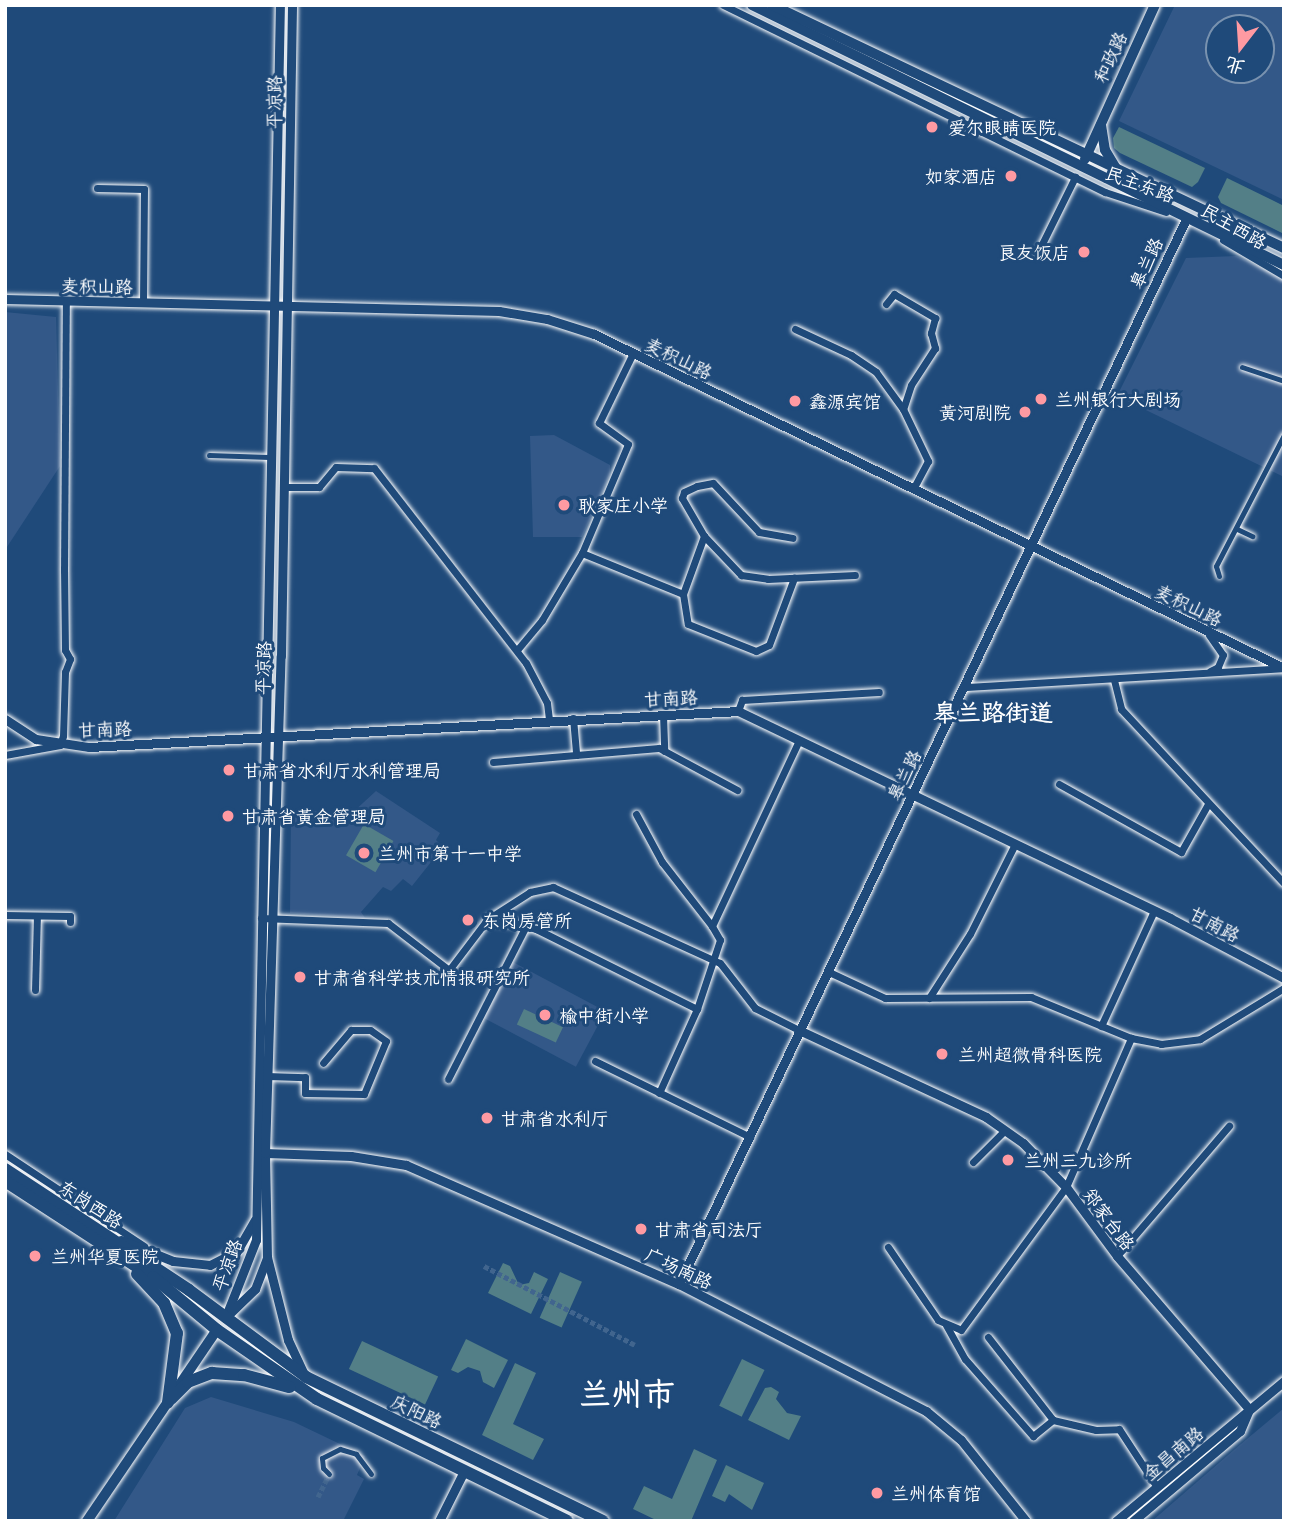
<!DOCTYPE html>
<html>
<head>
<meta charset="utf-8">
<style>
  body { margin:0 }
  #map { position:relative; width:1289px; height:1526px; overflow:hidden; background:#1f4a7a; font-family:"Playpen Sans","LXGW WenKai TC",sans-serif }
  div>[style] { position:absolute }
  [style*='--x'] { left:calc(var(--x)*1px); top:calc(var(--y)*1px); width:calc(var(--w)*1px); rotate:calc(var(--a)*1deg) }
  .built>* { inset:0; background:#335888; transform-origin:0 0 }
  .green>* { inset:0; background:#537f87; transform-origin:0 0 }
  .pedestrian-tunnel>* { height:5px; margin-top:-2.5px; transform-origin:0; background:repeating-linear-gradient(90deg,#41658e 0 5px,transparent 0 7.5px) }
  .roads { filter:drop-shadow(0 0 2px #fff) drop-shadow(0 0 2px #fff) }
  .pedestrian>* { height:5px; margin:-2.5px; padding:0 2.5px; transform-origin:2.5px; border-radius:2.5px; background:#1f4a7a }
  .minor>* { height:7px; margin:-3.5px; padding:0 3.5px; transform-origin:3.5px; border-radius:3.5px; background:#1f4a7a }
  .tertiary>* { height:9px; margin:-4.5px; padding:0 4.5px; transform-origin:4.5px; border-radius:4.5px; background:#1f4a7a }
  .secondary>* { height:10px; margin:-5px; padding:0 5px; transform-origin:5px; border-radius:5px; background:#1f4a7a }
  .primary>* { height:12px; margin:-6px; padding:0 6px; transform-origin:6px; border-radius:6px; background:#1f4a7a }
  .dots>* { width:19px; height:19px; translate:-50% -50%; box-sizing:border-box; border:4px solid #1f4a7a; border-radius:50% }
  span { translate:-50% -50%; white-space:nowrap; text-align:center; line-height:1.15; -webkit-text-stroke:6px #1f4a7a; paint-order:stroke }
  .street-label { font-size:18px; color:#fff }
  .poi-label { font-size:18px; color:#fff }
  .left { translate:0 -50%; text-align:left }
  .right { translate:-100% -50%; text-align:right }
  .district-label { font-size:24px; color:#fff; font-weight:700 }
  .town-label { font-size:32px; color:#fff; font-weight:700 }
  .frame { position:absolute; inset:0; border:7px solid #fff; pointer-events:none }
  .north { position:absolute; left:1205px; top:14px; width:70px; height:70px; box-sizing:border-box; background:#1f4a7a; border:2px solid #7992af; border-radius:50%; rotate:197deg; font-size:19px; font-weight:700; line-height:28px; text-align:center; color:#fff }
  .north::after { content:''; display:block; margin:auto; width:24px; height:32px; background:#ff9aa2; clip-path:polygon(50% 0,100% 100%,50% 72%,0 100%) }
</style>
</head>
<body>
<div id="map">
  <div class="built">
    <i style="clip-path:polygon(evenodd,1175px 5px,1284px 5px,1284px 200px,1119px 121px,1175px 5px,1261px 28px,1261px 70px,1219px 70px,1219px 28px,1261px 28px)"></i>
    <i style="clip-path:polygon(1236px 256px,1284px 278px,1284px 477px,1117px 396px,1186px 258px)"></i>
    <i style="clip-path:polygon(5px 312px,56px 317px,60px 466px,5px 550px)"></i>
    <i style="clip-path:polygon(554px 435px,610px 465px,610px 474px,582px 537px,533px 537px,530px 436px)"></i>
    <i style="clip-path:polygon(376px 791px,440px 833px,436px 840px,443px 847px,412px 886px,403px 879px,391px 891px,383px 887px,361px 912px,365px 918px,290px 913px,291px 810px,352px 813px)"></i>
    <i style="left:511px;top:961px;width:107px;height:63px;rotate:28deg"></i>
    <i style="clip-path:polygon(211px 1397px,294px 1422px,365px 1456px,357px 1475px,364px 1479px,343px 1521px,114px 1521px,185px 1408px)"></i>
    <i style="clip-path:polygon(1284px 1408px,1284px 1521px,1152px 1521px,1235px 1449px)"></i>
  </div>
  <div class="green">
    <i style="clip-path:polygon(1119px 127px,1205px 168px,1198px 182px,1192px 187px,1120px 153px,1114px 148px,1113px 138px)"></i>
    <i style="clip-path:polygon(1227px 178px,1284px 206px,1284px 234px,1221px 203px,1218px 197px)"></i>
    <i style="left:364px;top:824px;width:34px;height:36px;rotate:30deg"></i>
    <i style="left:524px;top:1009px;width:43px;height:17px;rotate:25deg"></i>
    <i style="clip-path:polygon(503px 1263px,510px 1266px,519px 1285px,529px 1283px,534px 1272px,548px 1279px,531px 1314px,488px 1293px)"></i>
    <i style="left:560px;top:1272px;width:24px;height:50px;rotate:24deg"></i>
    <i style="clip-path:polygon(466px 1339px,508px 1360px,494px 1388px,483px 1382px,480px 1371px,468px 1367px,458px 1373px,451px 1370px)"></i>
    <i style="left:362px;top:1341px;width:84px;height:31px;rotate:25deg"></i>
    <i style="left:742px;top:1359px;width:25px;height:52px;rotate:26deg"></i>
    <i style="clip-path:polygon(515px 1363px,536px 1373px,513px 1424px,544px 1439px,533px 1460px,482px 1435px)"></i>
    <i style="clip-path:polygon(771px 1387px,779px 1392px,776px 1399px,787px 1413px,801px 1416px,789px 1440px,748px 1420px,765px 1388px)"></i>
    <i style="clip-path:polygon(694px 1449px,717px 1460px,691px 1521px,658px 1521px,633px 1509px,644px 1486px,672px 1499px)"></i>
    <i style="clip-path:polygon(726px 1465px,764px 1483px,752px 1510px,729px 1494px,725px 1502px,712px 1496px)"></i>
  </div>
  <div class="pedestrian-tunnel">
    <i style="--x:484;--y:1266;--w:170;--a:27.6"></i>
    <i style="--x:318;--y:1497;--w:25;--a:-64"></i>
  </div>
  <div class="roads">
    <div class="pedestrian">
      <i style="--x:1242;--y:367;--w:44;--a:18.4"></i>
      <i style="--x:209;--y:455;--w:60;--a:1.9"></i>
      <i style="--x:1237;--y:529;--w:17;--a:25"></i>
      <i style="--x:1219;--y:576;--w:10;--a:-107"></i>
      <i style="--x:1216;--y:566;--w:148;--a:-62.6"></i>
      <i style="--x:329;--y:1474;--w:8;--a:-135"></i>
      <i style="--x:323;--y:1468;--w:10;--a:-96"></i>
      <i style="--x:322;--y:1458;--w:20;--a:-27"></i>
      <i style="--x:340;--y:1449;--w:17;--a:17"></i>
      <i style="--x:356;--y:1454;--w:25;--a:53"></i>
    </div>
    <div class="minor">
      <i style="--x:723;--y:5;--w:425;--a:26.1"></i>
      <i style="--x:1105;--y:192;--w:64;--a:18.2"></i>
      <i style="--x:97;--y:188;--w:47;--a:1.2"></i>
      <i style="--x:144;--y:189;--w:114;--a:90.5"></i>
      <i style="--x:1223;--y:240;--w:71;--a:30.5"></i>
      <i style="--x:1038;--y:252;--w:84;--a:-63.7"></i>
      <i style="--x:886;--y:304;--w:13;--a:-51"></i>
      <i style="--x:894;--y:294;--w:48;--a:30.3"></i>
      <i style="--x:935;--y:318;--w:16;--a:105"></i>
      <i style="--x:931;--y:333;--w:16;--a:75"></i>
      <i style="--x:935;--y:348;--w:44;--a:123"></i>
      <i style="--x:911;--y:385;--w:25;--a:108"></i>
      <i style="--x:903;--y:409;--w:58;--a:64.3"></i>
      <i style="--x:928;--y:461;--w:32;--a:118"></i>
      <i style="--x:795;--y:329;--w:62;--a:24.9"></i>
      <i style="--x:851;--y:355;--w:30;--a:34"></i>
      <i style="--x:876;--y:372;--w:46;--a:53.9"></i>
      <i style="--x:283;--y:487;--w:36;--a:0"></i>
      <i style="--x:319;--y:487;--w:26;--a:-50"></i>
      <i style="--x:336;--y:467;--w:38;--a:2"></i>
      <i style="--x:374;--y:468;--w:247;--a:52.1"></i>
      <i style="--x:526;--y:663;--w:45;--a:62.3"></i>
      <i style="--x:547;--y:703;--w:17;--a:83"></i>
      <i style="--x:704;--y:536;--w:54;--a:46.5"></i>
      <i style="--x:741;--y:575;--w:27;--a:8"></i>
      <i style="--x:768;--y:579;--w:87;--a:-2.6"></i>
      <i style="--x:582;--y:553;--w:109;--a:22.1"></i>
      <i style="--x:683;--y:594;--w:62;--a:-70.1"></i>
      <i style="--x:704;--y:536;--w:44;--a:-120.1"></i>
      <i style="--x:682;--y:498;--w:6;--a:-72"></i>
      <i style="--x:684;--y:492;--w:14;--a:-25"></i>
      <i style="--x:697;--y:486;--w:16;--a:-11"></i>
      <i style="--x:713;--y:483;--w:67;--a:46.8"></i>
      <i style="--x:759;--y:532;--w:34;--a:10"></i>
      <i style="--x:683;--y:594;--w:30;--a:81"></i>
      <i style="--x:688;--y:624;--w:73;--a:21.7"></i>
      <i style="--x:756;--y:651;--w:14;--a:-25"></i>
      <i style="--x:769;--y:645;--w:72;--a:-69.5"></i>
      <i style="--x:1209;--y:635;--w:24;--a:55"></i>
      <i style="--x:1223;--y:655;--w:13;--a:113"></i>
      <i style="--x:1218;--y:667;--w:9;--a:153"></i>
      <i style="--x:517;--y:650;--w:39;--a:-50"></i>
      <i style="--x:542;--y:620;--w:78;--a:-59.2"></i>
      <i style="--x:582;--y:553;--w:118;--a:-67.1"></i>
      <i style="--x:628;--y:444;--w:36;--a:-144"></i>
      <i style="--x:599;--y:423;--w:78;--a:-64.1"></i>
      <i style="--x:1114;--y:680;--w:30;--a:76"></i>
      <i style="--x:1121;--y:709;--w:238;--a:46.9"></i>
      <i style="--x:966;--y:687;--w:318;--a:-3.4"></i>
      <i style="--x:738;--y:711;--w:12;--a:-70"></i>
      <i style="--x:742;--y:700;--w:137;--a:-3.3"></i>
      <i style="--x:663;--y:714;--w:37;--a:88"></i>
      <i style="--x:573;--y:718;--w:37;--a:85"></i>
      <i style="--x:576;--y:755;--w:83;--a:-4.8"></i>
      <i style="--x:659;--y:748;--w:89;--a:28.3"></i>
      <i style="--x:5;--y:755;--w:56;--a:-10.3"></i>
      <i style="--x:60;--y:745;--w:9;--a:-72"></i>
      <i style="--x:63;--y:736;--w:64;--a:-88.2"></i>
      <i style="--x:65;--y:672;--w:14;--a:-69"></i>
      <i style="--x:70;--y:659;--w:10;--a:-119"></i>
      <i style="--x:65;--y:650;--w:79;--a:-90.7"></i>
      <i style="--x:64;--y:571;--w:270;--a:-89.6"></i>
      <i style="--x:493;--y:762;--w:83;--a:-4.8"></i>
      <i style="--x:1059;--y:784;--w:140;--a:29.1"></i>
      <i style="--x:1181;--y:852;--w:55;--a:-60.6"></i>
      <i style="--x:636;--y:814;--w:55;--a:61.6"></i>
      <i style="--x:662;--y:862;--w:81;--a:52"></i>
      <i style="--x:5;--y:915;--w:65;--a:0.9"></i>
      <i style="--x:70;--y:916;--w:6;--a:90"></i>
      <i style="--x:261;--y:918;--w:127;--a:2.3"></i>
      <i style="--x:388;--y:923;--w:77;--a:37.6"></i>
      <i style="--x:449;--y:970;--w:63;--a:-52.8"></i>
      <i style="--x:487;--y:920;--w:31;--a:7"></i>
      <i style="--x:518;--y:924;--w:19;--a:16"></i>
      <i style="--x:536;--y:929;--w:180;--a:26.4"></i>
      <i style="--x:488;--y:919;--w:50;--a:-32.7"></i>
      <i style="--x:530;--y:892;--w:24;--a:-12"></i>
      <i style="--x:553;--y:887;--w:183;--a:24.5"></i>
      <i style="--x:720;--y:963;--w:57;--a:52.1"></i>
      <i style="--x:755;--y:1008;--w:51;--a:26.6"></i>
      <i style="--x:829;--y:972;--w:62;--a:24.9"></i>
      <i style="--x:885;--y:998;--w:146;--a:-0.4"></i>
      <i style="--x:1031;--y:997;--w:108;--a:22.3"></i>
      <i style="--x:1131;--y:1038;--w:31;--a:11"></i>
      <i style="--x:1161;--y:1044;--w:39;--a:-7"></i>
      <i style="--x:1200;--y:1039;--w:98;--a:-31.3"></i>
      <i style="--x:35;--y:990;--w:74;--a:-88.5"></i>
      <i style="--x:929;--y:998;--w:76;--a:-57.4"></i>
      <i style="--x:970;--y:934;--w:101;--a:-63.4"></i>
      <i style="--x:1101;--y:1026;--w:127;--a:-65.3"></i>
      <i style="--x:595;--y:1061;--w:173;--a:26.1"></i>
      <i style="--x:267;--y:1076;--w:38;--a:2"></i>
      <i style="--x:305;--y:1077;--w:16;--a:90"></i>
      <i style="--x:305;--y:1093;--w:59;--a:1"></i>
      <i style="--x:364;--y:1094;--w:57;--a:-67.5"></i>
      <i style="--x:386;--y:1041;--w:19;--a:-145"></i>
      <i style="--x:370;--y:1030;--w:19;--a:180"></i>
      <i style="--x:351;--y:1030;--w:43;--a:130.3"></i>
      <i style="--x:448;--y:1079;--w:172;--a:-63"></i>
      <i style="--x:659;--y:1093;--w:92;--a:-65.7"></i>
      <i style="--x:697;--y:1009;--w:73;--a:-71.6"></i>
      <i style="--x:720;--y:940;--w:16;--a:-120"></i>
      <i style="--x:712;--y:926;--w:205;--a:-64.9"></i>
      <i style="--x:5;--y:1154;--w:167;--a:33.5"></i>
      <i style="--x:973;--y:1162;--w:45;--a:-45"></i>
      <i style="--x:888;--y:1247;--w:88;--a:55.6"></i>
      <i style="--x:938;--y:1320;--w:25;--a:23"></i>
      <i style="--x:961;--y:1330;--w:177;--a:-53.7"></i>
      <i style="--x:1066;--y:1187;--w:163;--a:-66.4"></i>
      <i style="--x:1117;--y:1256;--w:172;--a:-49.3"></i>
      <i style="--x:946;--y:1325;--w:39;--a:61"></i>
      <i style="--x:965;--y:1359;--w:103;--a:48.6"></i>
      <i style="--x:1033;--y:1436;--w:26;--a:-39"></i>
      <i style="--x:988;--y:1337;--w:105;--a:51.9"></i>
      <i style="--x:1053;--y:1420;--w:44;--a:13.1"></i>
      <i style="--x:1096;--y:1430;--w:23;--a:-2"></i>
      <i style="--x:1119;--y:1429;--w:69;--a:56.8"></i>
    </div>
    <div class="tertiary">
      <i style="--x:5;--y:299;--w:494;--a:1.4"></i>
      <i style="--x:499;--y:311;--w:49;--a:9.5"></i>
      <i style="--x:547;--y:319;--w:49;--a:17.7"></i>
      <i style="--x:594;--y:334;--w:767;--a:25.83"></i>
      <i style="--x:5;--y:719;--w:37;--a:33"></i>
      <i style="--x:36;--y:739;--w:54;--a:8.6"></i>
      <i style="--x:89;--y:747;--w:650;--a:-3.17"></i>
      <i style="--x:738;--y:711;--w:479;--a:25.6"></i>
      <i style="--x:1170;--y:918;--w:129;--a:27.8"></i>
      <i style="--x:801;--y:1031;--w:204;--a:24.9"></i>
      <i style="--x:986;--y:1117;--w:45;--a:35.1"></i>
      <i style="--x:1023;--y:1143;--w:62;--a:45.7"></i>
      <i style="--x:1066;--y:1187;--w:86;--a:53.5"></i>
      <i style="--x:1117;--y:1256;--w:202;--a:49.2"></i>
      <i style="--x:265;--y:1153;--w:86;--a:2"></i>
      <i style="--x:351;--y:1156;--w:56;--a:9.3"></i>
      <i style="--x:406;--y:1165;--w:298;--a:23.6"></i>
      <i style="--x:679;--y:1284;--w:278;--a:27.2"></i>
      <i style="--x:926;--y:1411;--w:45;--a:39.6"></i>
      <i style="--x:961;--y:1440;--w:104;--a:51.3"></i>
      <i style="--x:121;--y:1240;--w:56;--a:22"></i>
      <i style="--x:173;--y:1261;--w:37;--a:6"></i>
      <i style="--x:210;--y:1265;--w:30;--a:-27"></i>
      <i style="--x:237;--y:1251;--w:36;--a:-60"></i>
      <i style="--x:267;--y:1257;--w:86;--a:75.8"></i>
      <i style="--x:288;--y:1340;--w:40;--a:65"></i>
      <i style="--x:679;--y:1284;--w:1180;--a:-64.54"></i>
      <i style="--x:226;--y:1316;--w:82;--a:-68.5"></i>
      <i style="--x:256;--y:1240;--w:1235;--a:-88.89"></i>
      <i style="--x:225;--y:1318;--w:42;--a:-44"></i>
      <i style="--x:255;--y:1289;--w:34;--a:-69"></i>
      <i style="--x:267;--y:1257;--w:104;--a:-91.1"></i>
      <i style="--x:265;--y:1153;--w:497;--a:-88.2"></i>
      <i style="--x:281;--y:656;--w:651;--a:-89.03"></i>
      <i style="--x:439;--y:1521;--w:56;--a:-63.4"></i>
      <i style="--x:1116;--y:1521;--w:219;--a:-39.8"></i>
      <i style="--x:1133;--y:1521;--w:140;--a:-40.1"></i>
      <i style="--x:1240;--y:1431;--w:23;--a:-67"></i>
    </div>
    <div class="secondary">
      <i style="--x:752;--y:5;--w:592;--a:26.05"></i>
      <i style="--x:772;--y:5;--w:567;--a:25.39"></i>
      <i style="--x:1101;--y:125;--w:25;--a:81"></i>
      <i style="--x:1105;--y:150;--w:21;--a:59"></i>
      <i style="--x:1085;--y:159;--w:169;--a:-65.6"></i>
      <i style="--x:87;--y:1521;--w:231;--a:-55.8"></i>
    </div>
    <div class="primary">
      <i style="--x:5;--y:1169;--w:220;--a:33.3"></i>
      <i style="--x:189;--y:1290;--w:146;--a:36.6"></i>
      <i style="--x:306;--y:1377;--w:330;--a:25.9"></i>
      <i style="--x:5;--y:1181;--w:176;--a:33"></i>
      <i style="--x:153;--y:1277;--w:83;--a:39.6"></i>
      <i style="--x:217;--y:1330;--w:121;--a:34.6"></i>
      <i style="--x:317;--y:1399;--w:278;--a:26"></i>
      <i style="--x:137;--y:1274;--w:40;--a:47"></i>
      <i style="--x:164;--y:1303;--w:33;--a:67"></i>
      <i style="--x:177;--y:1333;--w:70;--a:97.4"></i>
      <i style="--x:171;--y:1399;--w:24;--a:-45"></i>
      <i style="--x:188;--y:1382;--w:26;--a:-21"></i>
      <i style="--x:212;--y:1373;--w:32;--a:4"></i>
      <i style="--x:244;--y:1375;--w:47;--a:14.9"></i>
    </div>
  </div>
  <div class="dots">
    <i style="left:932px;top:127px;background:#ff9aa2"></i>
    <i style="left:1011px;top:176px;background:#ff9aa2"></i>
    <i style="left:1084px;top:252px;background:#ff9aa2"></i>
    <i style="left:1041px;top:399px;background:#ff9aa2"></i>
    <i style="left:795px;top:401px;background:#ff9aa2"></i>
    <i style="left:1025px;top:412px;background:#ff9aa2"></i>
    <i style="left:564px;top:505px;background:#ff9aa2"></i>
    <i style="left:229px;top:770px;background:#ff9aa2"></i>
    <i style="left:228px;top:816px;background:#ff9aa2"></i>
    <i style="left:364px;top:853px;background:#ff9aa2"></i>
    <i style="left:468px;top:920px;background:#ff9aa2"></i>
    <i style="left:300px;top:977px;background:#ff9aa2"></i>
    <i style="left:545px;top:1015px;background:#ff9aa2"></i>
    <i style="left:942px;top:1054px;background:#ff9aa2"></i>
    <i style="left:487px;top:1118px;background:#ff9aa2"></i>
    <i style="left:1008px;top:1160px;background:#ff9aa2"></i>
    <i style="left:641px;top:1229px;background:#ff9aa2"></i>
    <i style="left:35px;top:1256px;background:#ff9aa2"></i>
    <i style="left:877px;top:1493px;background:#ff9aa2"></i>
  </div>
  <div class="street-label">
    <span style="left:1110px;top:57px;rotate:-65deg">和政路</span>
    <span style="left:274px;top:102px;rotate:-90deg">平凉路</span>
    <span style="left:1140px;top:184px;rotate:20deg">民主东路</span>
    <span style="left:1234px;top:226px;rotate:30deg">民主西路</span>
    <span style="left:1146px;top:263px;rotate:-65deg">皋兰路</span>
    <span style="left:97px;top:286px;rotate:1deg">麦积山路</span>
    <span style="left:679px;top:358px;rotate:26deg">麦积山路</span>
    <span style="left:1189px;top:605px;rotate:26deg">麦积山路</span>
    <span style="left:263px;top:668px;rotate:-88deg">平凉路</span>
    <span style="left:671px;top:698px;rotate:-3deg">甘南路</span>
    <span style="left:105px;top:729px;rotate:-2deg">甘南路</span>
    <span style="left:904px;top:775px;rotate:-64deg">皋兰路</span>
    <span style="left:1215px;top:924px;rotate:28deg">甘南路</span>
    <span style="left:91px;top:1204px;rotate:33deg">东岗西路</span>
    <span style="left:1109px;top:1219px;rotate:53deg">郑家台路</span>
    <span style="left:227px;top:1265px;rotate:-70deg">平凉路</span>
    <span style="left:679px;top:1268px;rotate:25deg">广场南路</span>
    <span style="left:417px;top:1411px;rotate:26deg">庆阳路</span>
    <span style="left:1173px;top:1453px;rotate:-40deg">金昌南路</span>
  </div>
  <div class="poi-label">
    <span class="left" style="left:948px;top:127px">爱尔眼睛医院</span>
    <span class="right" style="left:997px;top:176px">如家酒店</span>
    <span class="right" style="left:1070px;top:252px">良友饭店</span>
    <span class="left" style="left:1055px;top:399px">兰州银行大剧场</span>
    <span class="left" style="left:809px;top:401px">鑫源宾馆</span>
    <span class="right" style="left:1011px;top:412px">黄河剧院</span>
    <span class="left" style="left:578px;top:505px">耿家庄小学</span>
    <span class="left" style="left:243px;top:770px">甘肃省水利厅水利管理局</span>
    <span class="left" style="left:242px;top:816px">甘肃省黄金管理局</span>
    <span class="left" style="left:378px;top:853px">兰州市第十一中学</span>
    <span class="left" style="left:482px;top:920px">东岗房管所</span>
    <span class="left" style="left:314px;top:977px">甘肃省科学技术情报研究所</span>
    <span class="left" style="left:559px;top:1015px">榆中街小学</span>
    <span class="left" style="left:958px;top:1054px">兰州超微骨科医院</span>
    <span class="left" style="left:501px;top:1118px">甘肃省水利厅</span>
    <span class="left" style="left:1024px;top:1160px">兰州三九诊所</span>
    <span class="left" style="left:655px;top:1229px">甘肃省司法厅</span>
    <span class="left" style="left:51px;top:1256px">兰州华夏医院</span>
    <span class="left" style="left:891px;top:1493px">兰州体育馆</span>
  </div>
  <div class="district-label">
    <span style="left:993px;top:712px">皋兰路街道</span>
  </div>
  <div class="town-label">
    <span style="left:627px;top:1392px">兰州市</span>
  </div>
  <div class="frame"></div>
  <div class="north">北</div>
</div>
</body>
</html>
